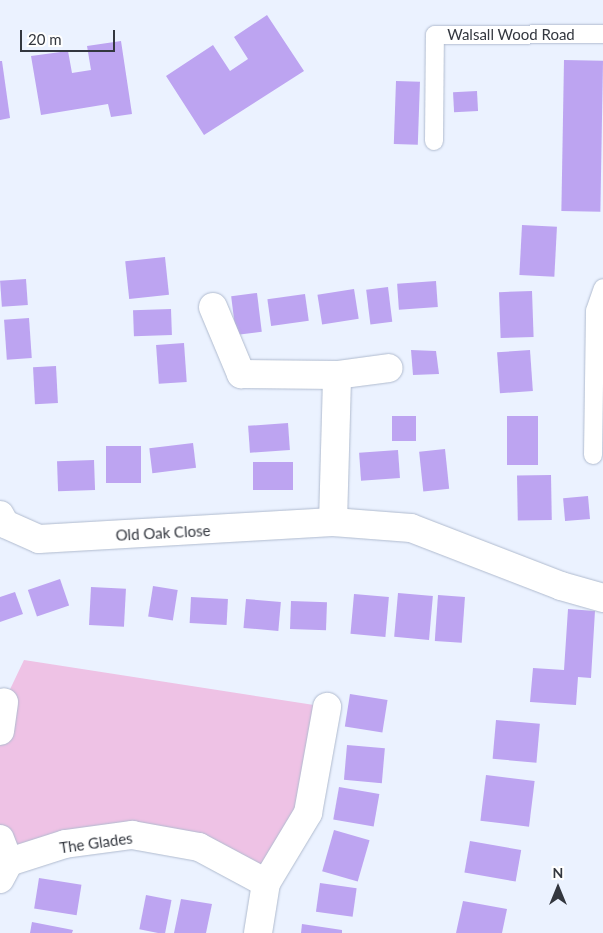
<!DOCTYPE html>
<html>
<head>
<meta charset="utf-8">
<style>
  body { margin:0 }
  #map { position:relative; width:603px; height:933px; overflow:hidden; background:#ebf2ff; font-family:Lato,sans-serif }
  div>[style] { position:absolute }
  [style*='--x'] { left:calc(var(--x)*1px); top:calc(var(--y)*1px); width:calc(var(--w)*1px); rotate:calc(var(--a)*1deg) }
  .green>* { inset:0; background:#eec2e5 }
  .building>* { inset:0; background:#bda4f1; transform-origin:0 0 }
  .roads { filter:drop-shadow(0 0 1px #b0bbcf) drop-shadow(0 0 1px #b0bbcf) }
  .service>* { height:18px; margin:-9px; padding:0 9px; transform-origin:9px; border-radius:9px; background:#fff }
  .minor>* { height:28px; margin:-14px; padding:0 14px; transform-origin:14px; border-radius:14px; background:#fff }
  span { translate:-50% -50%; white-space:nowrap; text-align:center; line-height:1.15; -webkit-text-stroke:4px #fff; paint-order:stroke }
  .street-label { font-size:15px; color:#33373f }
  .north { position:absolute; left:533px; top:863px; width:50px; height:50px; -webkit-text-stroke:4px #fff; paint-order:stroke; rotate:0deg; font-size:14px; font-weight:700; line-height:20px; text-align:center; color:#33373f }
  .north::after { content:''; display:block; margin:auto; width:18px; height:22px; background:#33373f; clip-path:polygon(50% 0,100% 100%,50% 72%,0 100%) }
  .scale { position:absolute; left:20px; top:30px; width:95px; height:22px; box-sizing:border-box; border:2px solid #33373f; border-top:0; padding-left:6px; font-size:15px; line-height:18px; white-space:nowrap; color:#33373f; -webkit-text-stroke:4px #fff; paint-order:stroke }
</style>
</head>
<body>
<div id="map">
  <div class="green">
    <i style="clip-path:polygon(24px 660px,327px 707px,308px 813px,266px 883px,132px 835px,9px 862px,0 839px,0 731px,4px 702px)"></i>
  </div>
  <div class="building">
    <i style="clip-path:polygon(267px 15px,304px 71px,204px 135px,166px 76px,213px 45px,230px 71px,248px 59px,234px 37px)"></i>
    <i style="clip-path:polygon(121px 41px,132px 114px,111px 117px,108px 104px,41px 115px,31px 56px,68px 51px,72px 73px,91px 70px,87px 46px)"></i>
    <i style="left:564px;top:60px;width:39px;height:151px;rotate:1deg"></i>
    <i style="clip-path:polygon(0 61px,2px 61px,10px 118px,0 120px)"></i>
    <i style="left:396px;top:81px;width:24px;height:63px;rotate:2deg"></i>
    <i style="left:477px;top:91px;width:20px;height:24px;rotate:87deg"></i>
    <i style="left:522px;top:225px;width:35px;height:50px;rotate:3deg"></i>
    <i style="left:165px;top:257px;width:38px;height:40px;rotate:84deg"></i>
    <i style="left:26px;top:279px;width:26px;height:26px;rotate:86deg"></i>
    <i style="left:436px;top:281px;width:26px;height:39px;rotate:86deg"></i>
    <i style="left:388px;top:287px;width:35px;height:22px;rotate:83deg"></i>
    <i style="left:354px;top:289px;width:30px;height:37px;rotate:81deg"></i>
    <i style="left:532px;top:291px;width:46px;height:33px;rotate:88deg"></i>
    <i style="left:257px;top:293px;width:39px;height:26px;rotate:83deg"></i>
    <i style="left:305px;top:294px;width:27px;height:38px;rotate:82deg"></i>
    <i style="left:171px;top:309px;width:26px;height:38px;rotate:88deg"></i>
    <i style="left:29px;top:318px;width:40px;height:25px;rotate:86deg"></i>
    <i style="left:184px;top:343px;width:39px;height:28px;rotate:86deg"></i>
    <i style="clip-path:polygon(411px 350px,436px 351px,439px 374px,413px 375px)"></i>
    <i style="left:530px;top:350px;width:41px;height:33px;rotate:86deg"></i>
    <i style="left:56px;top:366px;width:37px;height:23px;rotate:87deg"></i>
    <i style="left:416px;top:416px;width:25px;height:24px;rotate:90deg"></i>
    <i style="left:507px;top:416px;width:31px;height:49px"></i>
    <i style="left:288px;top:423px;width:27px;height:40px;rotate:86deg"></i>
    <i style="left:193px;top:443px;width:25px;height:44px;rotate:83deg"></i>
    <i style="left:106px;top:446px;width:35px;height:37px"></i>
    <i style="left:445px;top:449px;width:40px;height:26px;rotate:84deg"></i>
    <i style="left:398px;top:450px;width:28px;height:39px;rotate:86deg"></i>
    <i style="left:94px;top:460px;width:30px;height:37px;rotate:88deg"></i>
    <i style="left:293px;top:462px;width:28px;height:40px;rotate:90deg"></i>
    <i style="left:551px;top:475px;width:45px;height:34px;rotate:89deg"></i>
    <i style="left:588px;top:496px;width:23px;height:25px;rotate:85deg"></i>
    <i style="left:60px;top:579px;width:28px;height:34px;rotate:71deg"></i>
    <i style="left:153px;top:586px;width:25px;height:31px;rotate:9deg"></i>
    <i style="left:91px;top:587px;width:35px;height:38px;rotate:3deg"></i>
    <i style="clip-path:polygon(15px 592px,23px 614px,0 622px,0 597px)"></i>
    <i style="left:398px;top:593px;width:35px;height:44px;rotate:5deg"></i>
    <i style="left:354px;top:594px;width:35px;height:40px;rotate:5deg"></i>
    <i style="left:438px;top:595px;width:27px;height:46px;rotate:4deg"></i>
    <i style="left:191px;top:597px;width:37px;height:26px;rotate:3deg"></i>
    <i style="left:246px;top:599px;width:35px;height:29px;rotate:5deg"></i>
    <i style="left:291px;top:601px;width:36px;height:28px;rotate:2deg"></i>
    <i style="clip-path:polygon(568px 609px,595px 611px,591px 678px,578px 677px,576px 705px,530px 702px,533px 668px,564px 670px)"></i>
    <i style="left:350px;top:694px;width:38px;height:33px;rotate:9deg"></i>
    <i style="left:496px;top:720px;width:44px;height:39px;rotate:5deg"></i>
    <i style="left:347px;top:745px;width:38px;height:35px;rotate:5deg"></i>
    <i style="left:486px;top:775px;width:49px;height:46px;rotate:7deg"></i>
    <i style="left:339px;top:787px;width:41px;height:33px;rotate:10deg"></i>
    <i style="left:334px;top:830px;width:37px;height:43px;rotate:16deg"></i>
    <i style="left:470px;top:841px;width:52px;height:32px;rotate:10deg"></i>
    <i style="left:39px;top:878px;width:43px;height:31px;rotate:9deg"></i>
    <i style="left:320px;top:883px;width:37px;height:29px;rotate:8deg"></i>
    <i style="left:146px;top:895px;width:26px;height:35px;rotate:11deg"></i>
    <i style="clip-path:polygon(181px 899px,212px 904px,206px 933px,174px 933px)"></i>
    <i style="clip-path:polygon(463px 901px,507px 909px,502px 933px,456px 933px)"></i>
    <i style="clip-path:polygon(32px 922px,73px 930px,72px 933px,30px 933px)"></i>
    <i style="clip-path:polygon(302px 924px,342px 930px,342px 933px,301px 933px)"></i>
  </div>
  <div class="roads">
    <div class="service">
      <i style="--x:434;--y:141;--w:106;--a:-89.5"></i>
      <i style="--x:435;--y:35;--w:168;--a:-0.3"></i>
      <i style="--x:593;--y:455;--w:144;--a:-89.2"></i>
      <i style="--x:595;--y:311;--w:24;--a:-71"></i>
    </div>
    <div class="minor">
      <i style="--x:213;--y:307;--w:73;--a:67.3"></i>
      <i style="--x:241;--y:374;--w:96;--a:0.6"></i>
      <i style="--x:337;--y:375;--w:52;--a:-7.7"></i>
      <i style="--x:0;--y:515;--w:10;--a:61"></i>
      <i style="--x:5;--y:524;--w:37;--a:24"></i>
      <i style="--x:39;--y:539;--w:294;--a:-3.3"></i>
      <i style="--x:333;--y:522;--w:78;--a:4.4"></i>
      <i style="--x:411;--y:528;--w:161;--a:21.1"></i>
      <i style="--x:561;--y:586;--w:44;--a:15.9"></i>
      <i style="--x:333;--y:522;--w:147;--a:-88.4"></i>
      <i style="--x:0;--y:731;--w:29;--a:-82"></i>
      <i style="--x:0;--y:839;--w:25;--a:69"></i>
      <i style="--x:0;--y:879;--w:19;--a:-62"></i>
      <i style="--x:9;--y:862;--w:59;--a:-17.8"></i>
      <i style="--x:65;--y:844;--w:68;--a:-7.7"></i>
      <i style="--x:132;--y:835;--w:68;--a:10.2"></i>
      <i style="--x:199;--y:847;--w:76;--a:28.2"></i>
      <i style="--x:258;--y:933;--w:51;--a:-80.9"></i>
      <i style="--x:266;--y:883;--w:82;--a:-59"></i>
      <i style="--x:308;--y:813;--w:108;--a:-79.8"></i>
    </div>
  </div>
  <div class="street-label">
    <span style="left:511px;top:35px">Walsall Wood Road</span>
    <span style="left:163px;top:533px;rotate:-3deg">Old Oak Close</span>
    <span style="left:96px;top:843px;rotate:-8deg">The Glades</span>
  </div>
  <div class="north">N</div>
  <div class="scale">20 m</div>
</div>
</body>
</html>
